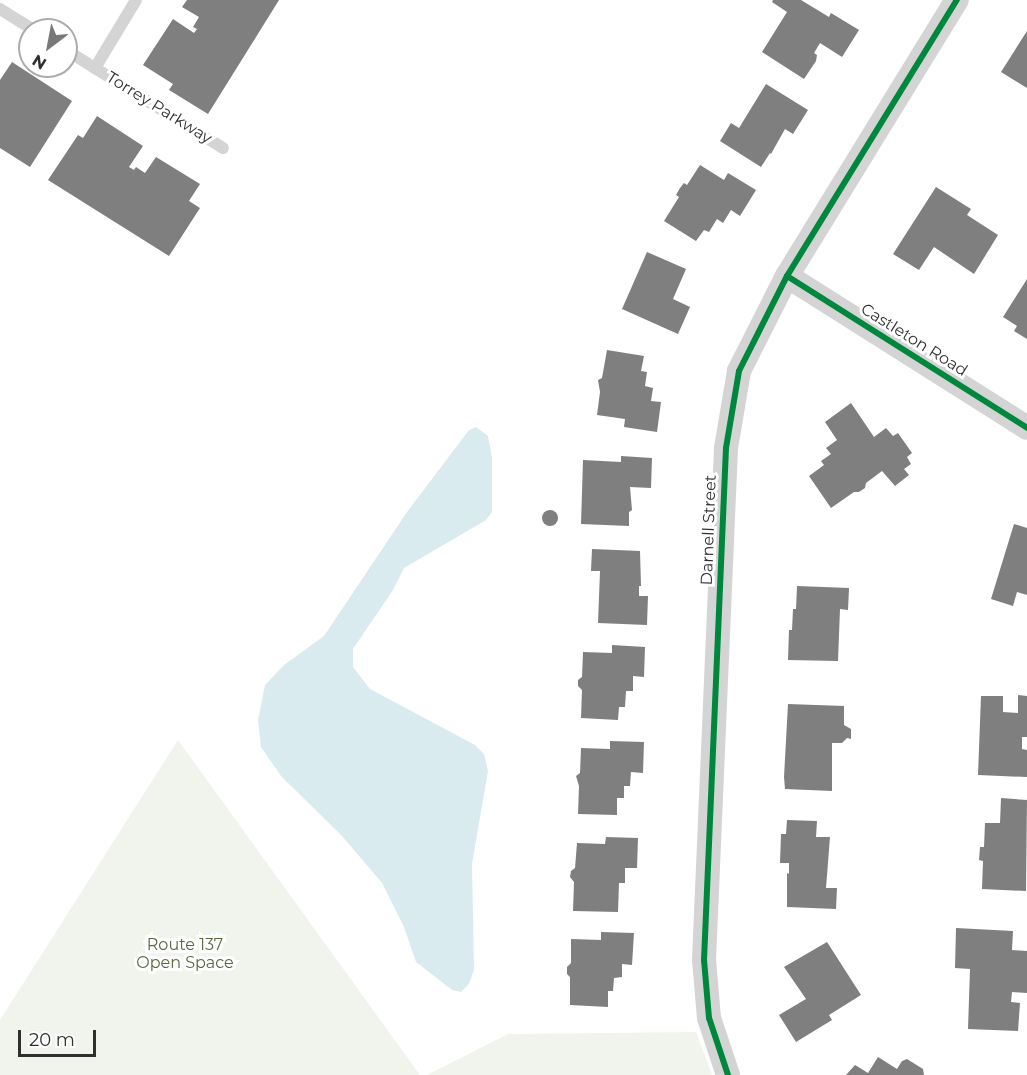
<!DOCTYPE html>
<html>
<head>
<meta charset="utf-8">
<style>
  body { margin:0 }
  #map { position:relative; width:1027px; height:1075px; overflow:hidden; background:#fff; font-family:Montserrat,sans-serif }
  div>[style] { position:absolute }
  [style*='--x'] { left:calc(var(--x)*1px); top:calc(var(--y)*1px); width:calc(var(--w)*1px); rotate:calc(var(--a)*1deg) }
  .green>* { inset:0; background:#f1f4ec }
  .water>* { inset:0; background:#daebf0 }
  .building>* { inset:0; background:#7f7f7f }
  .round { border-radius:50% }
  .service>* { height:12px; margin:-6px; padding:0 6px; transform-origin:6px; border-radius:6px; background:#d4d4d4 }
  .minor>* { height:24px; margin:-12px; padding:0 12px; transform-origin:12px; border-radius:12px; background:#d4d4d4 }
  .cycleway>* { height:6px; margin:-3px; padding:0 3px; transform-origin:3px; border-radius:3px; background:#00873e }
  span { translate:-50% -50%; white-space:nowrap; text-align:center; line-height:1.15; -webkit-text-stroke:6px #fff; paint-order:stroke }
  .street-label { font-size:16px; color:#2f2f2f }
  .park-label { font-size:16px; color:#57693e }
  .north { position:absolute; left:18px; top:18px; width:60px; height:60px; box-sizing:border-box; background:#fff; border:2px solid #acacac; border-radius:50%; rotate:212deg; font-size:16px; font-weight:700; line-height:24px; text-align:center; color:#2f2f2f }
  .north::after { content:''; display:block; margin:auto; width:21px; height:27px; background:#787878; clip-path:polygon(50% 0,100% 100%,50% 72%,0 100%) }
  .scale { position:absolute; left:18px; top:1030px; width:78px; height:27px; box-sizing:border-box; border:3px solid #2f2f2f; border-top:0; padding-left:8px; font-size:18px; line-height:21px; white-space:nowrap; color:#2f2f2f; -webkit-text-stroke:4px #fff; paint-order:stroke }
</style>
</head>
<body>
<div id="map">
  <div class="green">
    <i style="clip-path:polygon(178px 740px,420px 1075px,0 1075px,0 1020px)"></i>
    <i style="clip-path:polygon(696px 1032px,712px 1075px,427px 1075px,508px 1034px)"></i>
  </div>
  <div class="water">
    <i style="clip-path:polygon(476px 427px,488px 436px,492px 457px,492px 512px,486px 520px,404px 568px,393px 590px,353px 649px,353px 667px,370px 689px,475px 745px,484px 754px,488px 771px,472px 864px,474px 970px,469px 984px,461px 992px,452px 990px,416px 962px,404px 927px,382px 883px,342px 836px,281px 776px,261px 747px,258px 720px,265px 685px,284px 665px,324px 636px,407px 512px,469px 430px)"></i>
  </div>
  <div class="building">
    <i style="clip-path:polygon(187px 0,279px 0,208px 114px,169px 90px,173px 84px,143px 65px,173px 19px,194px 33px,197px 29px,193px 27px,199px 17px,182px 7px)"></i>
    <i style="clip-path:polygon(773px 0,801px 0,829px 17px,831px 13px,859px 30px,842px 57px,820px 43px,814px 53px,817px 55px,816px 61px,804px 79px,762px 52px,787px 12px,772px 2px)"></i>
    <i style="clip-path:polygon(1027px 31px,1027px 88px,1001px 72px)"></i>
    <i style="clip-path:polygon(12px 62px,72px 101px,30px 167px,0 148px,0 80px)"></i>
    <i style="clip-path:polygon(766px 84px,808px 110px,793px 134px,785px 129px,771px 154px,770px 153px,761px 167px,720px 141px,731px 123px,739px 128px)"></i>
    <i style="clip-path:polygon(97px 116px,143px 146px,129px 167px,134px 170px,136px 167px,145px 173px,156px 157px,200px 184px,189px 201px,200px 208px,169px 256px,48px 180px,78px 135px,83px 138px)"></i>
    <i style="clip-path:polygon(700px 165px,724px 180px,728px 173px,756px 190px,740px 216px,731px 210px,723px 223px,717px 219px,709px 232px,704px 230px,696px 241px,664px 221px,679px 197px,676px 195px,680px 188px,684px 183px,687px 185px)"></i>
    <i style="clip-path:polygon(936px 187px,971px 209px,967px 215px,998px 235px,974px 274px,934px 247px,919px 270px,893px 254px)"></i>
    <i style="clip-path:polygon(647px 252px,686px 269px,673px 299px,690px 307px,678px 334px,622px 309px)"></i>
    <i style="clip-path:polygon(1027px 279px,1027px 339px,1014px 331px,1017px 326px,1003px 317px)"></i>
    <i style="clip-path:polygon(607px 350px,644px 356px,641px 371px,647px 372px,645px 386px,653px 388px,651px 401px,661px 402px,657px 432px,624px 427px,625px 419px,597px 415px,600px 392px,598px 380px,602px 378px)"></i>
    <i style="clip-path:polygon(851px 403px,874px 437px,886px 428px,893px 436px,898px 433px,912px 453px,907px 457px,911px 464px,904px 469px,909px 475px,895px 486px,882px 471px,866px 483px,865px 488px,859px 492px,854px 492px,831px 508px,809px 476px,824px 465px,821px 461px,831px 454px,826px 448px,837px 440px,825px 422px)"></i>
    <i style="clip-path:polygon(621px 456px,652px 458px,651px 488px,630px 487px,632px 510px,629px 512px,629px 526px,581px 524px,583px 460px,621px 462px)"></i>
    <i class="round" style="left:542px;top:510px;width:16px;height:16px"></i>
    <i style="clip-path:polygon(1014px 524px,1027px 528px,1027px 595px,1017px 592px,1013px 606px,991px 599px)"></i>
    <i style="clip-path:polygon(592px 549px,640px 551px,641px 586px,639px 586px,639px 596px,648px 596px,647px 625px,598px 623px,600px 571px,591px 571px)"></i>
    <i style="clip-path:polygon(797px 586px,849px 588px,848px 610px,840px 609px,838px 661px,788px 660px,789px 630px,792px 630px,793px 609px,796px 609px)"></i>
    <i style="clip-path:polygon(612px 645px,645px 647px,644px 677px,633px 676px,633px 691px,626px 691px,625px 707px,619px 707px,618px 720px,581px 718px,582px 690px,578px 686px,578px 680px,582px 677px,583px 652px,612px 653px)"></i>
    <i style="clip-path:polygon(1018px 695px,1027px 696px,1027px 737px,1022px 737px,1022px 749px,1027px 750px,1027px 777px,978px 775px,981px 696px,1003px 696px,1003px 712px,1018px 713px)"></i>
    <i style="clip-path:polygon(788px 704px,844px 706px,844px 725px,851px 729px,851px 739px,847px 738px,842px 743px,832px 743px,832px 791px,785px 789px,784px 777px)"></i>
    <i style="clip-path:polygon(610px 741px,644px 742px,643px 773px,631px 772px,630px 786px,624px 786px,624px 798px,617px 798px,617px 815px,578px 814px,579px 786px,576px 776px,580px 773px,581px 748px,610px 749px)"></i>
    <i style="clip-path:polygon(1001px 798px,1027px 800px,1026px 891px,982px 889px,983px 861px,979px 860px,980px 847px,984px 847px,985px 823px,1000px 823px)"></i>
    <i style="clip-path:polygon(787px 820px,817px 821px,816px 837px,830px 837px,826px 888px,837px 888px,836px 909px,787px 907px,787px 873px,789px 874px,789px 863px,780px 863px,781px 834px,786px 834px)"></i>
    <i style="clip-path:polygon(606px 837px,638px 838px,637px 868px,625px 868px,625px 883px,619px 883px,618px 912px,573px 911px,574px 882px,570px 877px,571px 871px,575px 868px,577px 843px,605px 844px)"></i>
    <i style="clip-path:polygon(956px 928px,1013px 931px,1012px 950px,1027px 951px,1027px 993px,1012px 992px,1011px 1002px,1020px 1003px,1018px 1031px,968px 1029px,970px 969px,955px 968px)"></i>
    <i style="clip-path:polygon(601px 932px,634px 933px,632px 965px,622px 964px,622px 977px,614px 978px,613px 991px,608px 991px,608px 1007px,570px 1005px,570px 977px,567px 974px,567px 967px,571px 963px,571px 939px,601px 940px)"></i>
    <i style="clip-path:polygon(827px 942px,861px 995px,829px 1015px,832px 1020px,796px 1042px,779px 1015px,806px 999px,784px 967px)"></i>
    <i style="clip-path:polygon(878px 1057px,897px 1069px,902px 1061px,907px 1059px,923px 1069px,924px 1075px,846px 1075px,855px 1065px,868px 1073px)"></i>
  </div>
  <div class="service">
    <i style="--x:0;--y:9;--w:40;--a:32"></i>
    <i style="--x:66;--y:50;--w:185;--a:32"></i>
    <i style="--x:95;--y:68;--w:79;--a:-58.9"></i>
  </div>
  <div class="minor">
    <i style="--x:787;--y:276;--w:284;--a:32.3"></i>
    <i style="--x:728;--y:1075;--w:60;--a:-108.4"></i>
    <i style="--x:709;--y:1018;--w:58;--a:-94.9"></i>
    <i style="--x:704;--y:960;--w:512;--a:-87.54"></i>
    <i style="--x:726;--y:448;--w:78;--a:-80.4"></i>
    <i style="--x:739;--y:371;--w:106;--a:-63.2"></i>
    <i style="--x:787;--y:276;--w:324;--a:-58.4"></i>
  </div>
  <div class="cycleway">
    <i style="--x:787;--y:276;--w:284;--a:32.3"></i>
    <i style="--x:728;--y:1075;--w:60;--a:-108.4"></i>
    <i style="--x:709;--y:1018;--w:58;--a:-94.9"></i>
    <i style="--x:704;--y:960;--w:512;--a:-87.54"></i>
    <i style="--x:726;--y:448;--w:78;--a:-80.4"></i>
    <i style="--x:739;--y:371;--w:106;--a:-63.2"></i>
    <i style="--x:787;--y:276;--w:324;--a:-58.4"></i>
  </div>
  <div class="street-label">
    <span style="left:159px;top:108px;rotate:32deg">Torrey Parkway</span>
    <span style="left:914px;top:340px;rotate:32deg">Castleton Road</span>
    <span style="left:709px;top:530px;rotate:-88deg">Darnell Street</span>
  </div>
  <div class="park-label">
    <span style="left:185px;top:954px">Route 137<br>Open Space</span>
  </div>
  <div class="north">N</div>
  <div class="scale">20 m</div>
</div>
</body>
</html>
